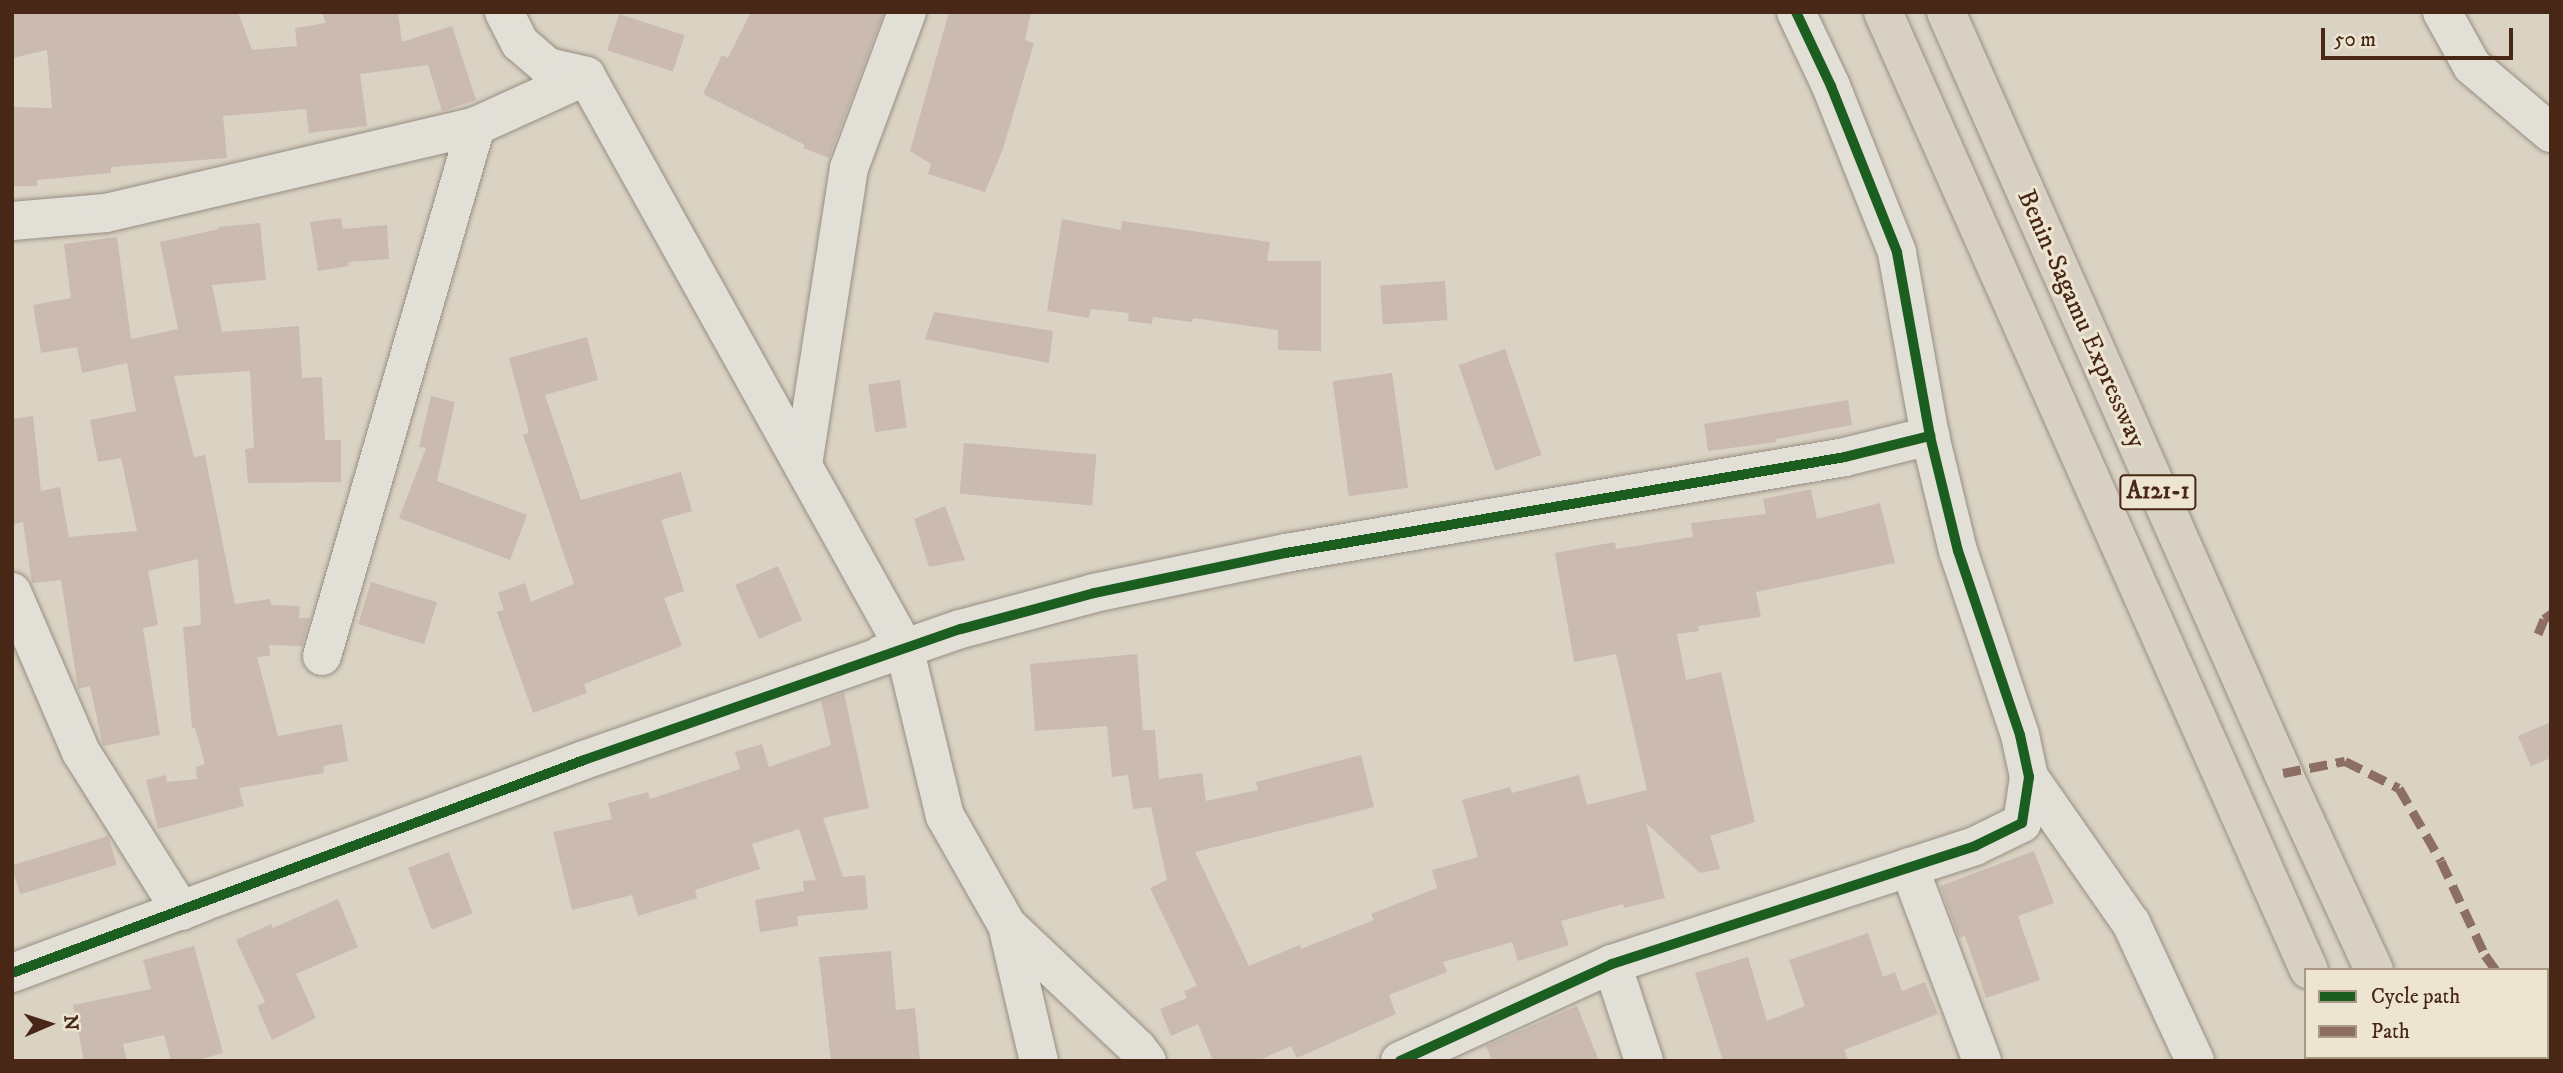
<!DOCTYPE html>
<html>
<head>
<meta charset="utf-8">
<style>
  body { margin:0 }
  #map { position:relative; width:2563px; height:1073px; overflow:hidden; background:#dad3c3; font-family:"IM FELL DW Pica",serif }
  div>[style] { position:absolute }
  [style*='--x'] { left:calc(var(--x)*1px); top:calc(var(--y)*1px); width:calc(var(--w)*1px); rotate:calc(var(--a)*1deg) }
  .building>* { inset:0; background:#cabab0; transform-origin:0 0 }
  .roads { filter:drop-shadow(0 0 2px #968e83) drop-shadow(0 0 2px #968e83) }
  .minor>* { height:38px; margin:-19px; padding:0 19px; transform-origin:19px; border-radius:19px; background:#e2dfd7 }
  .highway>* { height:38px; margin:-19px; padding:0 19px; transform-origin:19px; border-radius:19px; background:#d7d0c3 }
  .quiet>* { height:9px; margin-top:-4.5px; transform-origin:0; background:repeating-linear-gradient(90deg,#8d6e63 0 18px,transparent 0 27px) }
  .cycleway>* { height:10px; margin:-5px; padding:0 5px; transform-origin:5px; border-radius:5px; background:#1b5e20 }
  span { translate:-50% -50%; white-space:nowrap; text-align:center; line-height:1.15; -webkit-text-stroke:6px #ede5d2; paint-order:stroke }
  .shield-label span { padding:2px 5px; background:#ede5d2; border:2px solid; border-radius:5px; -webkit-text-stroke-width:0 }
  .shield-label { font-size:24px; color:#482716; font-weight:700 }
  .street-label { font-size:26px; color:#482716 }
  .frame { position:absolute; inset:0; border:14px solid #482716; pointer-events:none }
  .legend { position:absolute; left:2304px; top:968px; width:245px; height:91px; box-sizing:border-box; background:#ede5d2; border:2px solid #ab9987; margin:0; padding:9px 12px; list-style:none; font-size:21px; color:#482716 }
  .legend li { display:flex; align-items:center; gap:14px; height:35px }
  .legend b { width:35px; border:2px solid #ab9987 }
  .north { position:absolute; left:14px; top:989px; width:70px; height:70px; -webkit-text-stroke:5px #ede5d2; paint-order:stroke; rotate:87deg; font-size:19px; font-weight:700; line-height:28px; text-align:center; color:#482716 }
  .north::after { content:''; display:block; margin:auto; width:24px; height:32px; background:#482716; clip-path:polygon(50% 0,100% 100%,50% 72%,0 100%) }
  .scale { position:absolute; left:2321px; top:28px; width:192px; height:32px; box-sizing:border-box; border:4px solid #482716; border-top:0; padding-left:9px; font-size:21px; line-height:24px; white-space:nowrap; color:#482716; -webkit-text-stroke:5px #ede5d2; paint-order:stroke }
</style>
</head>
<body>
<div id="map">
  <div class="building">
    <i style="clip-path:polygon(12px 12px,238px 12px,252px 50px,297px 46px,295px 28px,326px 23px,322px 12px,398px 12px,402px 42px,452px 26px,476px 100px,442px 111px,428px 65px,360px 74px,367px 126px,309px 133px,306px 109px,223px 116px,227px 158px,111px 167px,111px 173px,37px 180px,37px 186px,12px 186px,12px 107px,52px 108px,47px 50px,12px 58px)"></i>
    <i style="clip-path:polygon(751px 12px,884px 12px,829px 158px,803px 148px,805px 145px,703px 94px,722px 55px,728px 58px)"></i>
    <i style="clip-path:polygon(949px 12px,1031px 12px,1025px 40px,1034px 43px,1003px 149px,985px 192px,928px 174px,931px 164px,910px 151px)"></i>
    <i style="left:619px;top:14px;width:69px;height:38px;rotate:18deg"></i>
    <i style="clip-path:polygon(341px 218px,343px 229px,387px 225px,389px 259px,348px 262px,349px 266px,318px 271px,310px 222px)"></i>
    <i style="clip-path:polygon(1062px 219px,1121px 230px,1122px 221px,1270px 242px,1267px 261px,1321px 261px,1321px 351px,1278px 350px,1278px 330px,1193px 318px,1192px 322px,1153px 317px,1152px 324px,1128px 321px,1129px 313px,1091px 309px,1089px 318px,1047px 311px)"></i>
    <i style="clip-path:polygon(260px 223px,266px 280px,212px 285px,222px 332px,299px 326px,302px 378px,322px 377px,325px 440px,341px 440px,341px 482px,248px 483px,245px 449px,254px 448px,250px 371px,174px 376px,194px 457px,205px 455px,235px 604px,270px 599px,271px 605px,300px 606px,299px 618px,310px 618px,302px 646px,269px 645px,270px 656px,257px 657px,278px 736px,342px 724px,348px 761px,323px 766px,324px 773px,239px 788px,244px 806px,158px 829px,146px 780px,166px 775px,167px 782px,197px 779px,196px 767px,205px 764px,195px 728px,192px 728px,183px 627px,201px 625px,198px 559px,148px 571px,158px 625px,143px 628px,160px 735px,103px 746px,90px 686px,78px 689px,61px 580px,32px 583px,23px 522px,12px 525px,12px 419px,33px 416px,41px 491px,60px 487px,69px 537px,137px 531px,121px 458px,98px 462px,90px 420px,136px 411px,127px 363px,82px 373px,77px 347px,41px 353px,33px 305px,71px 298px,64px 244px,117px 237px,131px 339px,178px 329px,160px 242px,219px 229px,218px 227px)"></i>
    <i style="left:1445px;top:281px;width:39px;height:65px;rotate:86deg"></i>
    <i style="clip-path:polygon(934px 312px,1053px 331px,1049px 363px,925px 339px)"></i>
    <i style="clip-path:polygon(587px 337px,598px 380px,545px 395px,581px 500px,681px 472px,692px 511px,661px 520px,684px 591px,664px 598px,682px 646px,584px 684px,587px 693px,533px 713px,497px 612px,504px 610px,498px 593px,525px 583px,531px 602px,574px 584px,523px 435px,529px 433px,509px 358px)"></i>
    <i style="left:1505px;top:349px;width:112px;height:49px;rotate:71deg"></i>
    <i style="left:1392px;top:373px;width:116px;height:60px;rotate:82deg"></i>
    <i style="left:900px;top:380px;width:48px;height:32px;rotate:82deg"></i>
    <i style="clip-path:polygon(431px 396px,455px 402px,437px 481px,527px 515px,510px 560px,399px 518px,426px 448px,419px 447px)"></i>
    <i style="clip-path:polygon(1848px 400px,1852px 425px,1776px 439px,1776px 442px,1708px 451px,1704px 424px)"></i>
    <i style="left:964px;top:443px;width:133px;height:51px;rotate:5deg"></i>
    <i style="clip-path:polygon(1811px 489px,1817px 519px,1880px 503px,1895px 563px,1756px 592px,1761px 617px,1698px 626px,1699px 631px,1677px 634px,1686px 680px,1721px 672px,1755px 822px,1710px 836px,1720px 869px,1700px 873px,1646px 823px,1665px 898px,1624px 908px,1623px 904px,1561px 921px,1569px 945px,1518px 961px,1512px 942px,1443px 962px,1447px 972px,1389px 995px,1396px 1014px,1297px 1058px,1291px 1046px,1257px 1061px,1213px 1061px,1198px 1024px,1171px 1036px,1160px 1009px,1187px 998px,1184px 991px,1197px 986px,1150px 888px,1167px 880px,1151px 807px,1133px 809px,1128px 775px,1112px 777px,1107px 726px,1035px 731px,1030px 664px,1137px 654px,1143px 730px,1155px 730px,1159px 779px,1202px 773px,1206px 801px,1258px 790px,1256px 782px,1361px 755px,1374px 807px,1195px 852px,1249px 966px,1300px 945px,1301px 949px,1374px 920px,1371px 914px,1437px 888px,1432px 870px,1478px 857px,1462px 800px,1510px 787px,1512px 793px,1579px 775px,1587px 805px,1647px 790px,1616px 654px,1574px 662px,1555px 553px,1615px 542px,1616px 549px,1693px 537px,1691px 523px,1766px 514px,1763px 499px)"></i>
    <i style="clip-path:polygon(945px 506px,965px 560px,929px 567px,914px 519px)"></i>
    <i style="left:778px;top:566px;width:59px;height:47px;rotate:66deg"></i>
    <i style="left:371px;top:582px;width:69px;height:44px;rotate:17deg"></i>
    <i style="clip-path:polygon(844px 693px,869px 808px,823px 818px,843px 877px,865px 875px,868px 909px,797px 916px,798px 926px,760px 932px,755px 900px,804px 891px,803px 881px,816px 880px,799px 829px,752px 844px,760px 869px,695px 890px,697px 898px,638px 916px,632px 895px,572px 910px,553px 832px,612px 819px,608px 803px,648px 792px,650px 799px,740px 769px,735px 752px,762px 744px,769px 767px,831px 745px,821px 701px)"></i>
    <i style="clip-path:polygon(2551px 722px,2551px 758px,2531px 766px,2518px 736px)"></i>
    <i style="left:108px;top:836px;width:30px;height:101px;rotate:73deg"></i>
    <i style="clip-path:polygon(2034px 851px,2054px 903px,2018px 916px,2040px 980px,1986px 998px,1965px 936px,1959px 938px,1940px 886px)"></i>
    <i style="left:449px;top:852px;width:66px;height:44px;rotate:69deg"></i>
    <i style="clip-path:polygon(338px 899px,358px 947px,296px 974px,316px 1018px,272px 1040px,257px 1006px,265px 1002px,236px 940px,271px 924px,273px 928px)"></i>
    <i style="clip-path:polygon(1868px 933px,1883px 977px,1895px 972px,1902px 991px,1925px 982px,1938px 1014px,1844px 1050px,1849px 1061px,1723px 1061px,1695px 973px,1748px 957px,1767px 1021px,1805px 1006px,1789px 960px)"></i>
    <i style="clip-path:polygon(194px 946px,223px 1053px,194px 1061px,171px 1061px,164px 1035px,123px 1044px,127px 1061px,84px 1061px,73px 1005px,151px 989px,143px 960px)"></i>
    <i style="clip-path:polygon(891px 951px,896px 1010px,915px 1008px,920px 1061px,831px 1061px,819px 957px)"></i>
    <i style="clip-path:polygon(1577px 1006px,1599px 1061px,1492px 1061px,1486px 1046px)"></i>
  </div>
  <div class="roads">
    <div class="minor">
      <i style="--x:504;--y:12;--w:35;--a:63"></i>
      <i style="--x:520;--y:43;--w:37;--a:41"></i>
      <i style="--x:548;--y:67;--w:39;--a:13"></i>
      <i style="--x:586;--y:76;--w:654;--a:60.89"></i>
      <i style="--x:904;--y:647;--w:24;--a:161"></i>
      <i style="--x:2442;--y:12;--w:62;--a:60.9"></i>
      <i style="--x:2472;--y:66;--w:104;--a:40.3"></i>
      <i style="--x:12;--y:221;--w:94;--a:-4.9"></i>
      <i style="--x:106;--y:213;--w:380;--a:-13.2"></i>
      <i style="--x:476;--y:126;--w:121;--a:-24.4"></i>
      <i style="--x:803;--y:465;--w:301;--a:-81.2"></i>
      <i style="--x:849;--y:168;--w:166;--a:-69.6"></i>
      <i style="--x:12;--y:592;--w:174;--a:66.7"></i>
      <i style="--x:81;--y:752;--w:188;--a:57.8"></i>
      <i style="--x:181;--y:911;--w:24;--a:-22"></i>
      <i style="--x:904;--y:647;--w:174;--a:76.4"></i>
      <i style="--x:945;--y:816;--w:125;--a:60.4"></i>
      <i style="--x:1007;--y:925;--w:140;--a:76.8"></i>
      <i style="--x:322;--y:656;--w:552;--a:-73.8"></i>
      <i style="--x:2029;--y:777;--w:178;--a:55.1"></i>
      <i style="--x:2131;--y:923;--w:152;--a:65.1"></i>
      <i style="--x:1909;--y:867;--w:207;--a:69.4"></i>
      <i style="--x:1007;--y:925;--w:179;--a:43.4"></i>
      <i style="--x:1137;--y:1048;--w:16;--a:52"></i>
      <i style="--x:1612;--y:964;--w:102;--a:71.7"></i>
      <i style="--x:12;--y:973;--w:610;--a:-20.42"></i>
      <i style="--x:584;--y:760;--w:399;--a:-19.2"></i>
      <i style="--x:961;--y:629;--w:138;--a:-15.1"></i>
      <i style="--x:1094;--y:593;--w:196;--a:-11.8"></i>
      <i style="--x:1286;--y:553;--w:567;--a:-9.74"></i>
      <i style="--x:1845;--y:457;--w:88;--a:-13.9"></i>
      <i style="--x:1400;--y:1061;--w:233;--a:-24.6"></i>
      <i style="--x:1612;--y:964;--w:382;--a:-18"></i>
      <i style="--x:1975;--y:846;--w:52;--a:-26.1"></i>
      <i style="--x:2022;--y:823;--w:47;--a:-81.3"></i>
      <i style="--x:2029;--y:777;--w:43;--a:-102.1"></i>
      <i style="--x:2020;--y:735;--w:194;--a:-108.6"></i>
      <i style="--x:1958;--y:551;--w:118;--a:-103.7"></i>
      <i style="--x:1930;--y:436;--w:187;--a:-100.2"></i>
      <i style="--x:1897;--y:252;--w:179;--a:-111.7"></i>
      <i style="--x:1831;--y:86;--w:82;--a:-115.3"></i>
    </div>
    <div class="highway">
      <i style="--x:1883;--y:12;--w:1048;--a:66.03"></i>
      <i style="--x:1946;--y:12;--w:832;--a:66.11"></i>
      <i style="--x:2283;--y:773;--w:217;--a:65.2"></i>
      <i style="--x:2348;--y:1057;--w:4;--a:76"></i>
      <i style="--x:2415;--y:1057;--w:4;--a:63"></i>
    </div>
  </div>
  <div class="quiet">
    <i style="--x:2538;--y:634;--w:16;--a:-68"></i>
    <i style="--x:2544;--y:619;--w:9;--a:-36"></i>
    <i style="--x:2283;--y:773;--w:63;--a:-11"></i>
    <i style="--x:2345;--y:761;--w:60;--a:26.6"></i>
    <i style="--x:2399;--y:788;--w:84;--a:60.1"></i>
    <i style="--x:2441;--y:861;--w:104;--a:64.9"></i>
    <i style="--x:2485;--y:955;--w:19;--a:54"></i>
    <i style="--x:2547;--y:1019;--w:4;--a:27"></i>
  </div>
  <div class="cycleway">
    <i style="--x:12;--y:973;--w:610;--a:-20.42"></i>
    <i style="--x:584;--y:760;--w:399;--a:-19.2"></i>
    <i style="--x:961;--y:629;--w:138;--a:-15.1"></i>
    <i style="--x:1094;--y:593;--w:196;--a:-11.8"></i>
    <i style="--x:1286;--y:553;--w:567;--a:-9.74"></i>
    <i style="--x:1845;--y:457;--w:88;--a:-13.9"></i>
    <i style="--x:1400;--y:1061;--w:233;--a:-24.6"></i>
    <i style="--x:1612;--y:964;--w:382;--a:-18"></i>
    <i style="--x:1975;--y:846;--w:52;--a:-26.1"></i>
    <i style="--x:2022;--y:823;--w:47;--a:-81.3"></i>
    <i style="--x:2029;--y:777;--w:43;--a:-102.1"></i>
    <i style="--x:2020;--y:735;--w:194;--a:-108.6"></i>
    <i style="--x:1958;--y:551;--w:118;--a:-103.7"></i>
    <i style="--x:1930;--y:436;--w:187;--a:-100.2"></i>
    <i style="--x:1897;--y:252;--w:179;--a:-111.7"></i>
    <i style="--x:1831;--y:86;--w:82;--a:-115.3"></i>
  </div>
  <div class="shield-label">
    <span style="left:2158px;top:492px">A121-1</span>
  </div>
  <div class="street-label">
    <span style="left:2081px;top:319px;rotate:66deg">Benin-Sagamu Expressway</span>
  </div>
  <div class="frame"></div>
  <ul class="legend">
  <li><b style="height:9px;background:#1b5e20"></b>Cycle path</li>
  <li><b style="height:9px;background:#8d6e63"></b>Path</li>
  </ul>
  <div class="north">N</div>
  <div class="scale">50 m</div>
</div>
</body>
</html>
